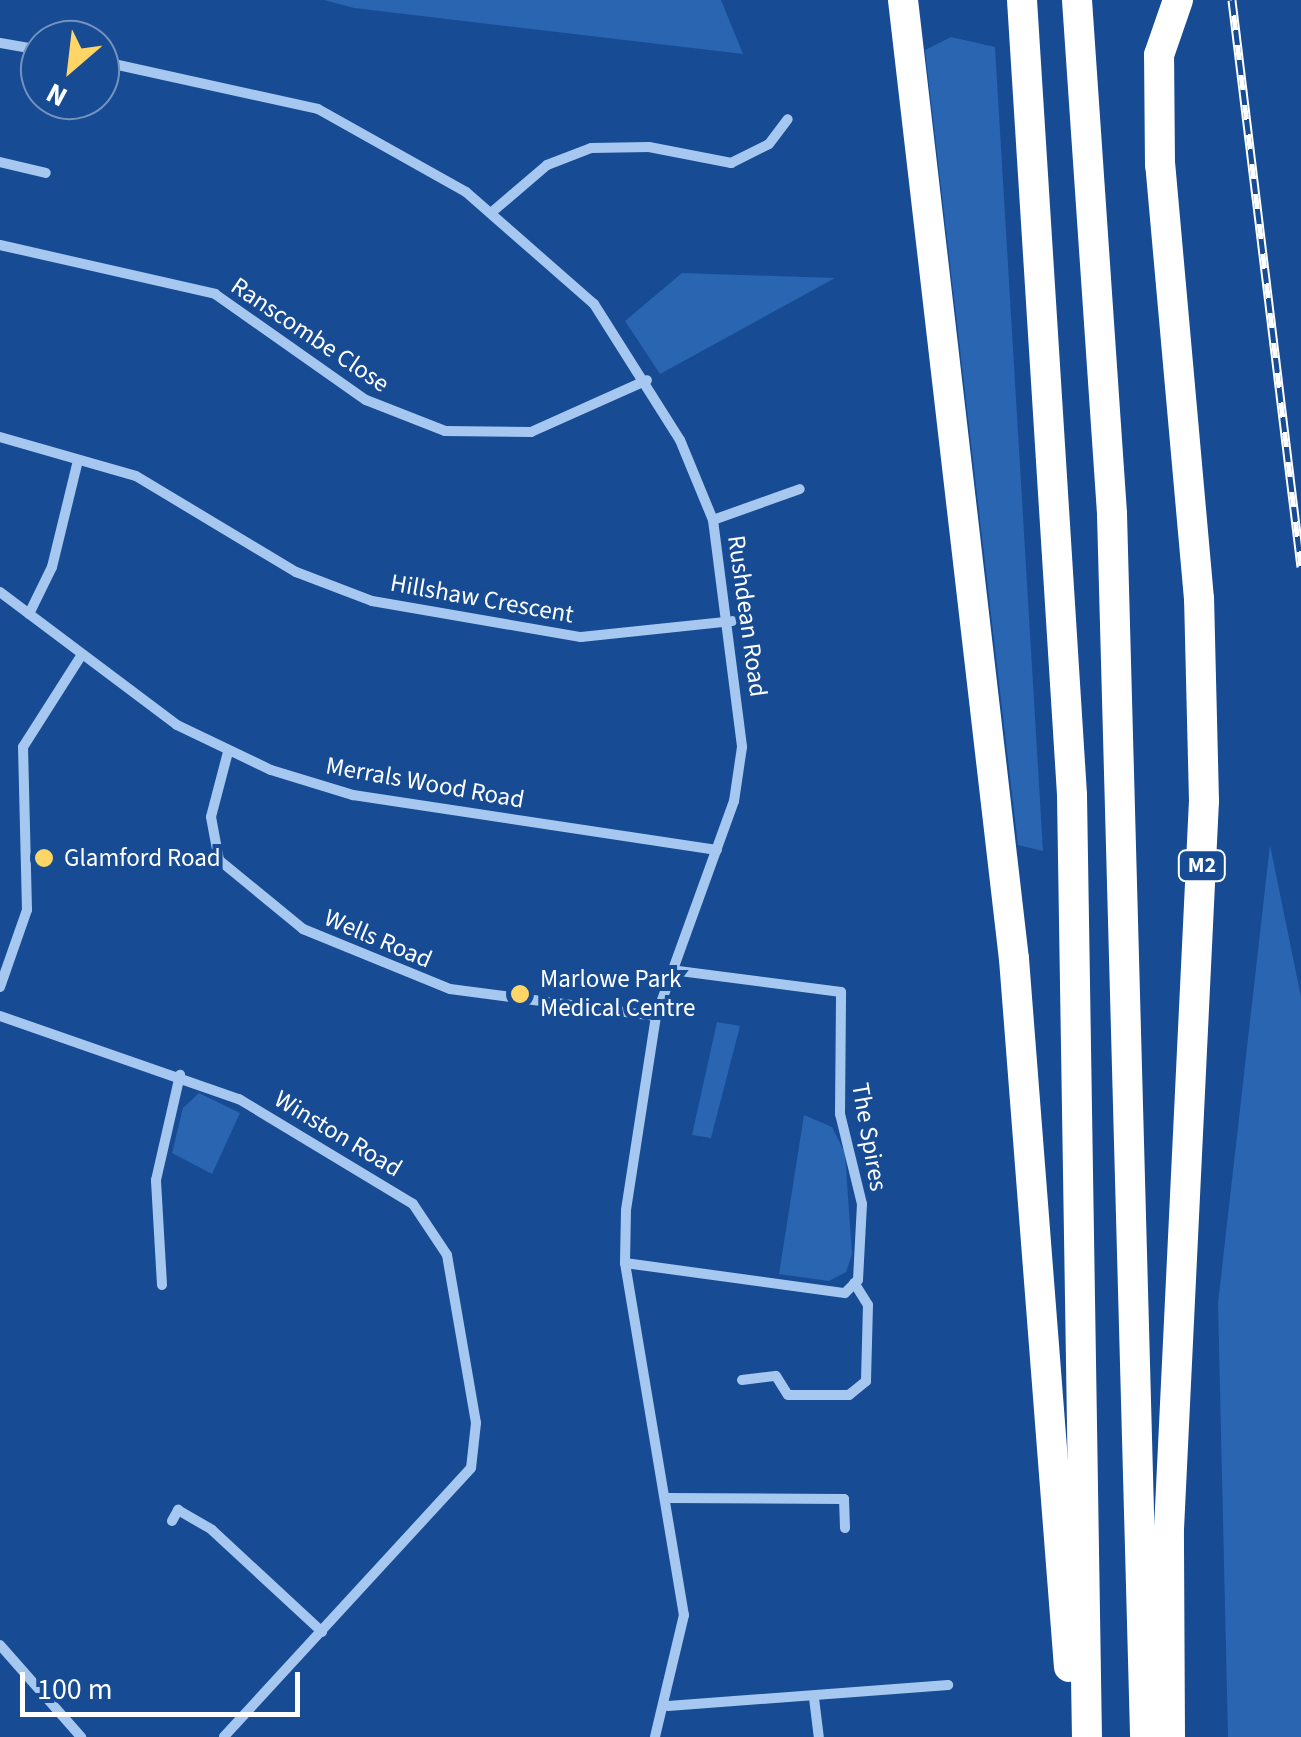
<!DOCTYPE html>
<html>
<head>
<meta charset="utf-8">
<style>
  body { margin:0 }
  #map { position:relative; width:1301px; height:1737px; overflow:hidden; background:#174b93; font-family:"Source Sans 3",sans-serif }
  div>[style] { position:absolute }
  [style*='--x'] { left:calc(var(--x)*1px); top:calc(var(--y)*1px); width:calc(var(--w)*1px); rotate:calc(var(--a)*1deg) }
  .green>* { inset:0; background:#2965b1 }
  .minor>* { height:10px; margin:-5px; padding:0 5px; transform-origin:5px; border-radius:5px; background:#a6c7f0 }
  .motorway>* { height:30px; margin:-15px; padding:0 15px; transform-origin:15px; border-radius:15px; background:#fff }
  .rail>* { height:9px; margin-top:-4.5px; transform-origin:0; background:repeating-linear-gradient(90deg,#174b93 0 15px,#fff 0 30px); box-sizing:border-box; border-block:2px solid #fff }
  .dots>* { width:28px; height:28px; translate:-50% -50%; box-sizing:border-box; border:5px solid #174b93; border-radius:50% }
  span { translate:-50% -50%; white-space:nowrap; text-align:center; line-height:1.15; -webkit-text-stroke:8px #174b93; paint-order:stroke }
  .shield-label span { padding:2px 8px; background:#174b93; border:2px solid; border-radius:8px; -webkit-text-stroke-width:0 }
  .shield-label { font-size:22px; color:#fff; font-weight:700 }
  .street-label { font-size:25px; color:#fff }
  .poi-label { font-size:25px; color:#fff }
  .left { translate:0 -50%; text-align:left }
  .north { position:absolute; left:20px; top:20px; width:100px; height:100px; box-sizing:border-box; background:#174b93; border:2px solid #7493be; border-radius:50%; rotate:208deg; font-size:28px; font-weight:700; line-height:40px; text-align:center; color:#fff }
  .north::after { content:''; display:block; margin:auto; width:35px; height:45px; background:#ffd566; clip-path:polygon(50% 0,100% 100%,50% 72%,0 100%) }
  .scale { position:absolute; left:20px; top:1672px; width:280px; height:45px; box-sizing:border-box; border:5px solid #fff; border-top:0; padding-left:12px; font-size:30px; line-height:35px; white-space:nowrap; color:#fff; -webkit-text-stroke:8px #174b93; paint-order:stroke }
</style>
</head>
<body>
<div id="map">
  <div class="green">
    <i style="clip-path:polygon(324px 0,721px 0,743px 54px,354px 8px)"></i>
    <i style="clip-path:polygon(951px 37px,995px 47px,1043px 851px,1018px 845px,925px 50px)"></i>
    <i style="clip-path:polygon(682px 273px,835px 278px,660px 374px,625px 321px)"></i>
    <i style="clip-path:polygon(1270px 845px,1301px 997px,1301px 1737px,1228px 1737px,1218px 1303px)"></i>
    <i style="clip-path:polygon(717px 1022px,740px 1026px,711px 1138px,692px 1135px)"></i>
    <i style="clip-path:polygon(199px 1093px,240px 1113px,212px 1174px,172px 1153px,183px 1108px)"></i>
    <i style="clip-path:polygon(804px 1115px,832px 1127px,845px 1153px,852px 1254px,846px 1272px,829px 1281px,779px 1274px)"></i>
  </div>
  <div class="minor">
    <i style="--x:0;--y:43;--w:41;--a:9.9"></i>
    <i style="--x:100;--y:61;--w:223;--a:12.4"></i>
    <i style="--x:318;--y:109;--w:170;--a:29.3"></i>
    <i style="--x:466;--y:192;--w:170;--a:41.2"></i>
    <i style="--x:594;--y:304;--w:161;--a:57.7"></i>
    <i style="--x:680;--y:440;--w:87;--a:67.6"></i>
    <i style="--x:713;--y:520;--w:229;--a:82.7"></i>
    <i style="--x:742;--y:747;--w:55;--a:98.4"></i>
    <i style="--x:734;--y:801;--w:229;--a:109.9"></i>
    <i style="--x:656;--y:1016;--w:196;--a:98.8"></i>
    <i style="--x:626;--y:1210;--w:53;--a:91.1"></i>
    <i style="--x:625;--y:1263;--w:357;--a:80.5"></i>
    <i style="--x:684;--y:1615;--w:125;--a:103.4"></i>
    <i style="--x:0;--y:162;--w:47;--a:13.4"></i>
    <i style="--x:492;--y:212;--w:72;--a:-40.5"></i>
    <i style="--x:547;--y:165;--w:47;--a:-21.1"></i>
    <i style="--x:591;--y:148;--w:58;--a:-1"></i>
    <i style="--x:649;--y:147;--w:84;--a:11"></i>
    <i style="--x:731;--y:163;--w:42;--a:-26.6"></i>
    <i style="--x:769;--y:144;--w:31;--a:-53"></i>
    <i style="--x:0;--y:245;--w:221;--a:12.8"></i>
    <i style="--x:215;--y:294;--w:184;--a:35.1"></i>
    <i style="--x:366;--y:400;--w:85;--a:21.4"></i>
    <i style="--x:445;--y:431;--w:86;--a:0.7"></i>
    <i style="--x:531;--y:432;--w:127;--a:-24.1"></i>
    <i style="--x:0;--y:437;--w:141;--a:16"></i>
    <i style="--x:136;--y:476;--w:187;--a:31"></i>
    <i style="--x:296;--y:572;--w:81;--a:20.9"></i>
    <i style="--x:372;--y:601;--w:212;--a:9.8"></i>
    <i style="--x:581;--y:637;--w:152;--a:-6"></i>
    <i style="--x:713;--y:520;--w:92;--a:-19.6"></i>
    <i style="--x:0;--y:592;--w:221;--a:36.9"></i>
    <i style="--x:177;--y:725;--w:104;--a:25.6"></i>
    <i style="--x:271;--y:770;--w:86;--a:17"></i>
    <i style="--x:353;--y:795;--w:368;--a:8.6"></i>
    <i style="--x:29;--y:614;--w:52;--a:-63.9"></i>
    <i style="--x:52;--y:567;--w:110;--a:-76.3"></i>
    <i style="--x:228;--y:752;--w:67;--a:104.7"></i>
    <i style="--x:211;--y:817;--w:44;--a:79.5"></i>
    <i style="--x:219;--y:860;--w:109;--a:39.4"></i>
    <i style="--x:303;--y:929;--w:159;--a:22.2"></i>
    <i style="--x:450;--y:989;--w:208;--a:7.5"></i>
    <i style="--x:0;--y:987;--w:82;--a:-70.7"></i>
    <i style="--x:27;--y:910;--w:163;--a:-91.4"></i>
    <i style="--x:23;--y:747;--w:108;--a:-57.5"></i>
    <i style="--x:0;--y:1016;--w:253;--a:19.2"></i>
    <i style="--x:239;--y:1099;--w:203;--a:31.1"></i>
    <i style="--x:413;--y:1204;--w:61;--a:56.3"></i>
    <i style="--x:447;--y:1255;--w:170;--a:80.2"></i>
    <i style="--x:476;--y:1423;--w:45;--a:96.3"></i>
    <i style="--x:471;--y:1468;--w:365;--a:132.6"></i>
    <i style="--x:625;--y:1263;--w:222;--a:7.8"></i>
    <i style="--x:845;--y:1293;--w:18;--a:-45"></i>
    <i style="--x:858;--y:1280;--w:76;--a:-87"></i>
    <i style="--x:862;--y:1204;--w:93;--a:-103.7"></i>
    <i style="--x:840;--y:1114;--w:122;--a:-89.5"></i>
    <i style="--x:841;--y:992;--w:170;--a:-172.6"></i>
    <i style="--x:162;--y:1285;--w:105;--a:-93.3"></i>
    <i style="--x:156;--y:1180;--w:108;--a:-77.1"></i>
    <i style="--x:742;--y:1380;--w:34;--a:-7"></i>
    <i style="--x:776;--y:1376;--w:22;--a:58"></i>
    <i style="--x:788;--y:1395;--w:61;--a:0"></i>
    <i style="--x:849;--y:1395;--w:22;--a:-39"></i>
    <i style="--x:866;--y:1381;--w:76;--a:-88.5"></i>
    <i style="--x:868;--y:1305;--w:26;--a:-122"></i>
    <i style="--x:666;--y:1498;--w:178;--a:0.3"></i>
    <i style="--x:844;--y:1499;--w:29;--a:88"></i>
    <i style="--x:172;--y:1521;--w:13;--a:-61"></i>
    <i style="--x:178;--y:1510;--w:39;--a:30"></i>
    <i style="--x:212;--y:1530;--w:150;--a:42.8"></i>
    <i style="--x:0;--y:1645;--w:123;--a:48.6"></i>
    <i style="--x:814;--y:1698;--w:39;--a:83"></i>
    <i style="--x:668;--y:1706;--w:281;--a:-4.3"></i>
  </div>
  <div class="motorway">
    <i style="--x:903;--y:0;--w:965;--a:83.4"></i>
    <i style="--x:1014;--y:959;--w:710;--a:85.56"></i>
    <i style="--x:1022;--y:0;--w:797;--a:86.4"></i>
    <i style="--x:1072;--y:795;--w:942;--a:89.09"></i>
    <i style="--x:1077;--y:0;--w:515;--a:86.1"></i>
    <i style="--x:1112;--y:514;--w:1223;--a:88.45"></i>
    <i style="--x:1170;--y:1737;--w:208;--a:-90.3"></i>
    <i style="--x:1169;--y:1529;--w:729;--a:-87.25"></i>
    <i style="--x:1204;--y:801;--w:202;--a:-91.4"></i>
    <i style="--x:1199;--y:599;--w:436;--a:-95.1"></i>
    <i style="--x:1160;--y:165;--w:110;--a:-90.5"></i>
    <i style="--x:1159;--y:55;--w:58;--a:-70.9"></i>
  </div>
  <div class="rail">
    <i style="--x:1232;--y:0;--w:571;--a:83.06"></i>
  </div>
  <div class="dots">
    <i style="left:44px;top:858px;background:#ffd566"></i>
    <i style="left:520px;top:994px;background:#ffd566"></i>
  </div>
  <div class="shield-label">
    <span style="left:1202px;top:866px">M2</span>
  </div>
  <div class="street-label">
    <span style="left:310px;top:335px;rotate:34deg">Ranscombe Close</span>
    <span style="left:482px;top:599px;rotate:10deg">Hillshaw Crescent</span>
    <span style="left:747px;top:616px;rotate:82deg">Rushdean Road</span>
    <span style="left:425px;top:783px;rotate:10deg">Merrals Wood Road</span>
    <span style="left:378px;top:939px;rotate:23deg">Wells Road</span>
    <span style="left:338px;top:1134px;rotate:31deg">Winston Road</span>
    <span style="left:869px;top:1137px;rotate:80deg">The Spires</span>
  </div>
  <div class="poi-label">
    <span class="left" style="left:64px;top:858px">Glamford Road</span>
    <span class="left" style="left:540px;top:994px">Marlowe Park<br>Medical Centre</span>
  </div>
  <div class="north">N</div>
  <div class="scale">100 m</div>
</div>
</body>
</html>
